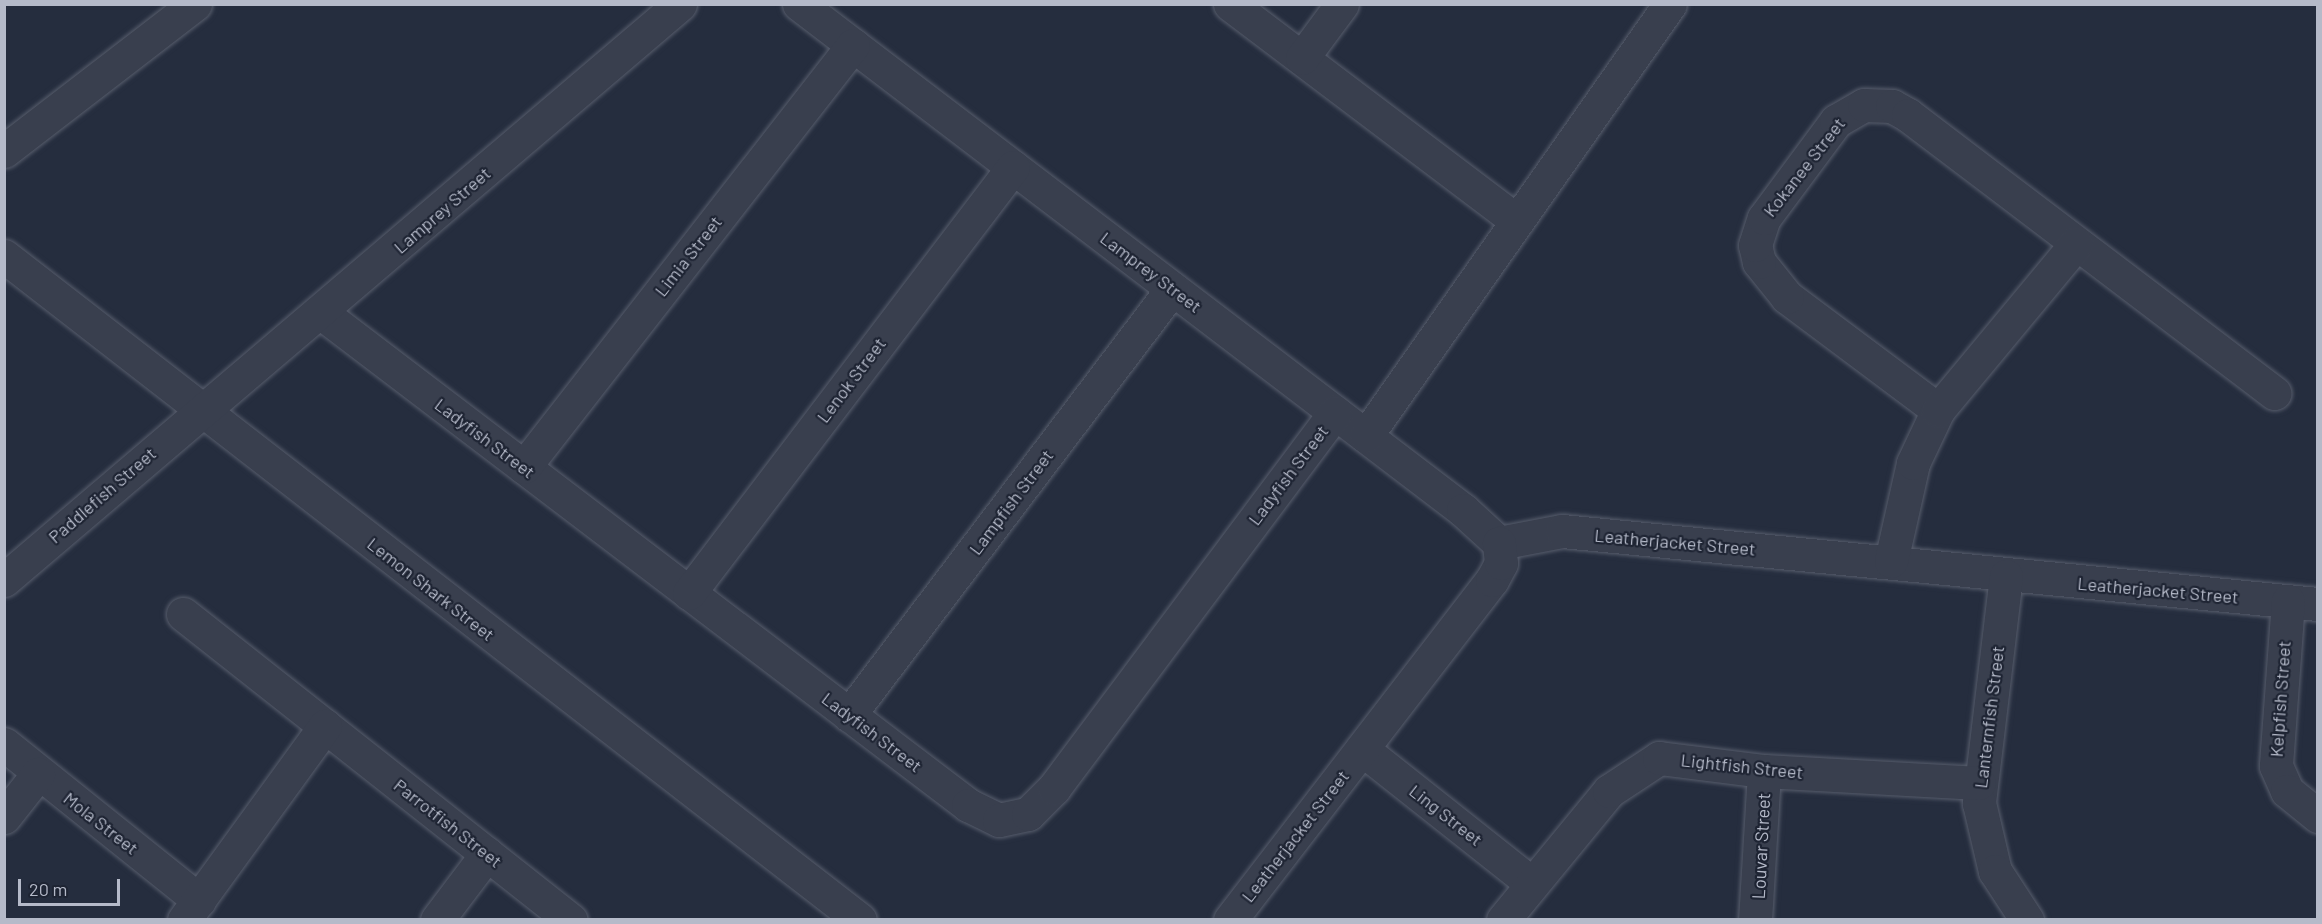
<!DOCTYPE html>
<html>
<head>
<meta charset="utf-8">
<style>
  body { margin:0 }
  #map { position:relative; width:2322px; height:924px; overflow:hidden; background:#252d3e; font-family:Barlow,sans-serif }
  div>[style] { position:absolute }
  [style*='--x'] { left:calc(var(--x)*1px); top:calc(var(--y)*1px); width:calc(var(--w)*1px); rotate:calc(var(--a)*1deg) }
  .roads { filter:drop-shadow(0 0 2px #575d6c) drop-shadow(0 0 2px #575d6c) }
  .minor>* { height:33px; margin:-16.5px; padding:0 16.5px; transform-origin:16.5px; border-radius:16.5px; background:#393f4e }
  span { translate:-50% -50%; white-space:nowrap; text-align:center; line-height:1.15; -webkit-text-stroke:4.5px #1e2433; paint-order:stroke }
  .street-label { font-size:18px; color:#b5bac9 }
  .frame { position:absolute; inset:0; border:6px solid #b5bac9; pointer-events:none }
  .scale { position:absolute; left:18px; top:879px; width:102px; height:27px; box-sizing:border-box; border:3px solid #b5bac9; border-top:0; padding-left:8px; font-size:18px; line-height:21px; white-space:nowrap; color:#b5bac9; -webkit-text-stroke:4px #1e2433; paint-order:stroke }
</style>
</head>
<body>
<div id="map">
  <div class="roads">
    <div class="minor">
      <i style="--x:799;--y:4;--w:835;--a:37.31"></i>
      <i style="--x:1463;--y:510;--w:49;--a:42.5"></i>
      <i style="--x:1230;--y:4;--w:360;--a:37.1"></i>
      <i style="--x:1302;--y:58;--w:67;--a:-53.5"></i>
      <i style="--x:4;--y:151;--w:241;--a:-37.6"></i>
      <i style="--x:4;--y:256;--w:1083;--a:37.8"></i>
      <i style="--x:323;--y:314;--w:811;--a:37.28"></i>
      <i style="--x:968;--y:805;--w:34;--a:26"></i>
      <i style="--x:999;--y:820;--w:30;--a:-12"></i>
      <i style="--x:1028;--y:814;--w:37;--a:-45"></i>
      <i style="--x:1054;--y:788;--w:469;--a:-53.2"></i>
      <i style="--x:1938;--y:410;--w:189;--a:-143.2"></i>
      <i style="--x:1787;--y:297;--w:45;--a:-128.7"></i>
      <i style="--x:1759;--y:262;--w:17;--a:-103"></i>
      <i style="--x:1755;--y:245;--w:28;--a:-72"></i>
      <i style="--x:1764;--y:218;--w:121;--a:-53.4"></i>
      <i style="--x:1836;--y:121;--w:32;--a:-30"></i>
      <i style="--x:1864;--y:105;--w:28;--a:2"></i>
      <i style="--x:1892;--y:106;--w:18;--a:29"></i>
      <i style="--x:1908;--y:115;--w:460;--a:37.2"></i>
      <i style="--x:1366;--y:436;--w:528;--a:-54.87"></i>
      <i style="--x:524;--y:467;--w:535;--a:-52.06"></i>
      <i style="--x:1499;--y:543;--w:64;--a:-10.8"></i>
      <i style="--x:1562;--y:531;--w:760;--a:5.52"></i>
      <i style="--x:1891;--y:561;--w:100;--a:-77.3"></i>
      <i style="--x:1913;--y:463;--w:59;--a:-64.7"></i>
      <i style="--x:1938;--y:410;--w:216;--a:-50.3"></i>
      <i style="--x:2006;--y:576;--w:229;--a:96.8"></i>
      <i style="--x:1979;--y:803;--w:70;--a:76.8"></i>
      <i style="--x:1995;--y:871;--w:59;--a:56.9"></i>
      <i style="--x:4;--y:580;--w:888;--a:-40.43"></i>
      <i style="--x:689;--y:593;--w:535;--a:-52.74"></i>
      <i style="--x:2288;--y:601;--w:165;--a:94.2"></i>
      <i style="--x:2276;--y:766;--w:27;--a:66"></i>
      <i style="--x:2287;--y:791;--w:40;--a:39"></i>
      <i style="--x:183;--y:614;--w:494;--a:38.3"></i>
      <i style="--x:849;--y:715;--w:535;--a:-52.83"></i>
      <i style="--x:4;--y:744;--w:250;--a:38.7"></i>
      <i style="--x:1362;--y:749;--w:214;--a:38.4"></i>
      <i style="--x:4;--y:817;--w:55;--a:-51.7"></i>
      <i style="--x:184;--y:920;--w:240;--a:-54"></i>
      <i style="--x:437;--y:920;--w:83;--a:-52.9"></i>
      <i style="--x:1230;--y:920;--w:429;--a:-52.4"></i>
      <i style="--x:1492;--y:580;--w:19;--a:-62"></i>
      <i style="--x:1501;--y:563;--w:20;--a:-96"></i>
      <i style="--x:1503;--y:920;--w:167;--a:-50.6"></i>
      <i style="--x:1609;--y:791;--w:60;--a:-33.4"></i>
      <i style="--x:1659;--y:758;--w:106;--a:7.1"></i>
      <i style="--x:1764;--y:771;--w:215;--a:3.2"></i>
      <i style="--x:1755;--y:920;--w:149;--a:-86.5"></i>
    </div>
  </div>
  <div class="street-label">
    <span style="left:1804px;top:167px;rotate:-52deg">Kokanee Street</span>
    <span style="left:442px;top:210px;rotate:-41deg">Lamprey Street</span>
    <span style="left:688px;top:256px;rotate:-52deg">Limia Street</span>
    <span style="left:1151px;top:272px;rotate:37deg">Lamprey Street</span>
    <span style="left:851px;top:380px;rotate:-53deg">Lenok Street</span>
    <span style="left:485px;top:438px;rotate:37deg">Ladyfish Street</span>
    <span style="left:1288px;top:475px;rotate:-53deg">Ladyfish Street</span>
    <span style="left:102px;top:495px;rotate:-41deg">Paddlefish Street</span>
    <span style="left:1011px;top:502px;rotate:-53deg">Lampfish Street</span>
    <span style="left:1675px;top:542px;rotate:5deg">Leatherjacket Street</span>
    <span style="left:431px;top:589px;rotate:38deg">Lemon Shark Street</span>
    <span style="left:2158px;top:590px;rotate:5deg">Leatherjacket Street</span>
    <span style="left:2280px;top:699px;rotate:-86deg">Kelpfish Street</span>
    <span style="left:1989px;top:717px;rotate:-83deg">Lanternfish Street</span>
    <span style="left:872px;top:732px;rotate:37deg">Ladyfish Street</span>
    <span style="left:1742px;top:766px;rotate:6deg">Lightfish Street</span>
    <span style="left:1446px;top:815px;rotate:38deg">Ling Street</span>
    <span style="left:101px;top:823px;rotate:38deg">Mola Street</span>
    <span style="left:448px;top:823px;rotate:38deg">Parrotfish Street</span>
    <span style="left:1295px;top:836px;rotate:-52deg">Leatherjacket Street</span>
    <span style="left:1761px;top:846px;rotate:-87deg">Louvar Street</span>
  </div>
  <div class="frame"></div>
  <div class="scale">20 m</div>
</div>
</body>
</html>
